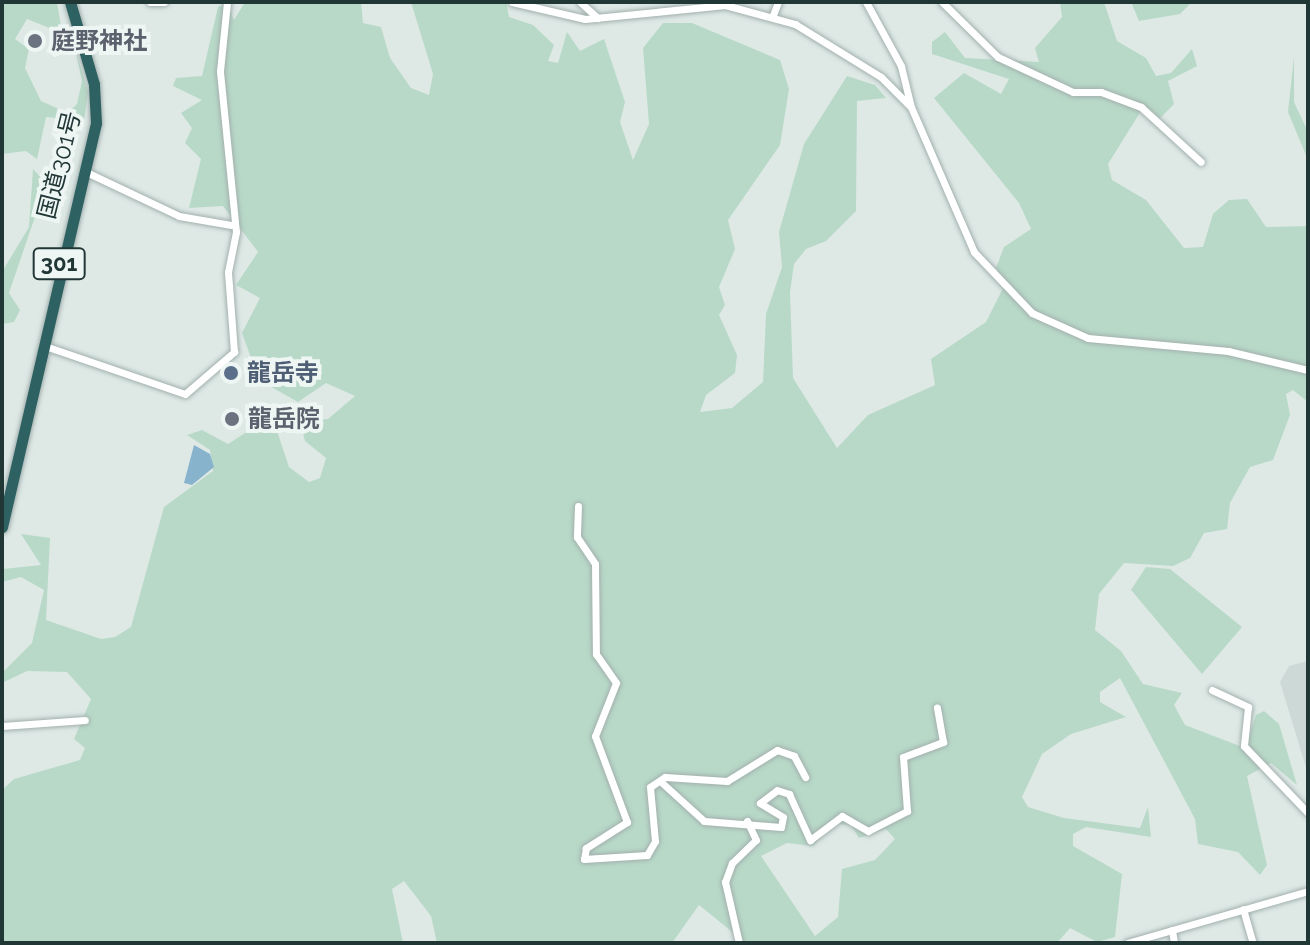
<!DOCTYPE html>
<html>
<head>
<meta charset="utf-8">
<style>
  body { margin:0 }
  #map { position:relative; width:1310px; height:945px; overflow:hidden; background:#dee9e6; font-family:Raleway,"Noto Sans JP",sans-serif }
  div>[style] { position:absolute }
  [style*='--x'] { left:calc(var(--x)*1px); top:calc(var(--y)*1px); width:calc(var(--w)*1px); rotate:calc(var(--a)*1deg) }
  .built>* { inset:0; background:#cdd9d6 }
  .green>* { inset:0; background:#b8d9c8 }
  .water>* { inset:0; background:#88b3cc }
  .roads { filter:drop-shadow(0 0 2px #a2b0ae) drop-shadow(0 0 2px #a2b0ae) }
  .minor>* { height:7px; margin:-3.5px; padding:0 3.5px; transform-origin:3.5px; border-radius:3.5px; background:#fff }
  .highway>* { height:11px; margin:-5.5px; padding:0 5.5px; transform-origin:5.5px; border-radius:5.5px; background:#2e6162 }
  .dots>* { width:22px; height:22px; translate:-50% -50%; box-sizing:border-box; border:4px solid #eef6f4; border-radius:50% }
  span { translate:-50% -50%; white-space:nowrap; text-align:center; line-height:1.15; -webkit-text-stroke:8px #eef6f4; paint-order:stroke }
  .shield-label span { padding:2px 6px; background:#eef6f4; border:2px solid; border-radius:6px; -webkit-text-stroke-width:0 }
  .shield-label { font-size:22px; color:#213736; font-weight:700 }
  .worship-label { font-size:24px; color:#5b616d; font-weight:700 }
  .left { translate:0 -50%; text-align:left }
  .street-label { font-size:24px; color:#213736 }
  .service-label { font-size:24px; color:#4e5e75; font-weight:700 }
  .frame { position:absolute; inset:0; border:4px solid #213736; pointer-events:none }
</style>
</head>
<body>
<div id="map">
  <div class="built">
    <i style="clip-path:polygon(1308px 661px,1308px 774px,1280px 682px,1289px 666px)"></i>
  </div>
  <div class="green">
    <i style="clip-path:polygon(2px 2px,57px 2px,62px 33px,27px 19px,15px 39px,29px 49px,25px 68px,41px 101px,68px 113px,77px 104px,82px 81px,75px 48px,88px 92px,84px 121px,46px 117px,37px 159px,26px 151px,2px 154px)"></i>
    <i style="clip-path:polygon(evenodd,245px 2px,361px 2px,363px 23px,381px 27px,390px 58px,411px 88px,429px 95px,433px 74px,411px 2px,506px 2px,509px 17px,533px 25px,554px 45px,548px 61px,558px 63px,567px 32px,580px 51px,604px 39px,625px 102px,620px 122px,633px 160px,649px 124px,643px 48px,663px 23px,692px 23px,780px 60px,789px 89px,780px 145px,728px 220px,735px 249px,719px 287px,725px 305px,719px 315px,737px 355px,735px 373px,706px 395px,700px 412px,732px 408px,763px 382px,766px 314px,782px 267px,779px 232px,804px 144px,847px 76px,875px 85px,886px 98px,857px 101px,856px 211px,826px 241px,806px 249px,794px 264px,790px 292px,793px 378px,837px 448px,868px 415px,935px 385px,931px 359px,986px 322px,1005px 284px,996px 268px,1004px 247px,1031px 229px,1019px 203px,934px 98px,964px 73px,1001px 94px,1009px 79px,932px 54px,932px 42px,945px 32px,965px 58px,1039px 62px,1035px 48px,1062px 17px,1060px 2px,1104px 2px,1117px 41px,1146px 58px,1156px 76px,1171px 73px,1192px 49px,1197px 66px,1168px 81px,1174px 104px,1160px 118px,1144px 106px,1108px 164px,1112px 180px,1146px 200px,1184px 248px,1203px 247px,1213px 214px,1229px 200px,1247px 199px,1266px 227px,1308px 226px,1308px 402px,1293px 390px,1286px 394px,1290px 415px,1273px 460px,1250px 467px,1230px 503px,1227px 529px,1204px 533px,1190px 558px,1173px 566px,1124px 563px,1099px 594px,1095px 630px,1121px 651px,1143px 684px,1182px 693px,1174px 705px,1185px 725px,1245px 748px,1256px 715px,1264px 711px,1279px 724px,1297px 785px,1271px 763px,1247px 776px,1267px 865px,1260px 875px,1238px 852px,1198px 844px,1195px 819px,1120px 678px,1100px 692px,1100px 702px,1126px 717px,1071px 734px,1042px 754px,1022px 797px,1028px 807px,1064px 818px,1140px 828px,1148px 807px,1151px 837px,1086px 827px,1073px 834px,1073px 846px,1122px 874px,1115px 937px,1097px 942px,1070px 928px,1057px 943px,746px 943px,699px 905px,672px 943px,437px 943px,431px 916px,404px 881px,392px 889px,403px 943px,2px 943px,2px 790px,14px 779px,80px 760px,85px 748px,74px 739px,91px 699px,67px 672px,27px 671px,2px 683px,2px 673px,32px 643px,44px 590px,21px 577px,2px 582px,3px 569px,41px 565px,21px 534px,50px 538px,46px 620px,101px 639px,115px 637px,131px 627px,164px 507px,213px 471px,210px 450px,187px 435px,202px 430px,228px 444px,262px 422px,259px 409px,267px 401px,289px 467px,309px 482px,320px 478px,326px 458px,305px 441px,300px 422px,328px 419px,355px 396px,326px 383px,298px 402px,259px 380px,242px 333px,260px 298px,236px 285px,258px 252px,223px 206px,189px 208px,201px 159px,185px 143px,192px 128px,181px 113px,202px 100px,173px 86px,176px 78px,202px 76px,218px 7px,227px 4px,234px 20px,245px 2px,834px 824px,851px 825px,859px 838px,886px 829px,895px 839px,875px 860px,842px 869px,838px 917px,815px 936px,761px 856px,787px 843px,813px 846px,834px 824px)"></i>
    <i style="clip-path:polygon(1131px 2px,1192px 2px,1180px 14px,1139px 21px)"></i>
    <i style="clip-path:polygon(1294px 57px,1294px 102px,1308px 132px,1308px 160px,1288px 112px)"></i>
    <i style="clip-path:polygon(33px 169px,53px 191px,40px 202px,9px 293px,20px 310px,14px 322px,2px 324px,2px 272px,29px 227px)"></i>
    <i style="clip-path:polygon(1146px 567px,1170px 569px,1242px 627px,1202px 674px,1131px 590px)"></i>
  </div>
  <div class="water">
    <i style="clip-path:polygon(194px 445px,210px 454px,214px 467px,192px 485px,184px 483px)"></i>
  </div>
  <div class="roads">
    <div class="minor">
      <i style="--x:150;--y:2;--w:14;--a:0"></i>
      <i style="--x:512;--y:2;--w:75;--a:13.1"></i>
      <i style="--x:585;--y:19;--w:141;--a:-5.7"></i>
      <i style="--x:725;--y:5;--w:73;--a:15.2"></i>
      <i style="--x:795;--y:24;--w:101;--a:31.6"></i>
      <i style="--x:881;--y:77;--w:42;--a:45"></i>
      <i style="--x:911;--y:107;--w:158;--a:66.5"></i>
      <i style="--x:974;--y:252;--w:84;--a:46.4"></i>
      <i style="--x:1032;--y:313;--w:61;--a:24.1"></i>
      <i style="--x:1088;--y:338;--w:141;--a:5.3"></i>
      <i style="--x:1228;--y:351;--w:82;--a:13.4"></i>
      <i style="--x:580;--y:2;--w:24;--a:42"></i>
      <i style="--x:866;--y:2;--w:73;--a:61.3"></i>
      <i style="--x:901;--y:66;--w:42;--a:76.3"></i>
      <i style="--x:942;--y:2;--w:78;--a:44.5"></i>
      <i style="--x:998;--y:57;--w:83;--a:25"></i>
      <i style="--x:1073;--y:92;--w:28;--a:0"></i>
      <i style="--x:1101;--y:92;--w:43;--a:20.6"></i>
      <i style="--x:1141;--y:107;--w:81;--a:42.5"></i>
      <i style="--x:773;--y:15;--w:14;--a:-69"></i>
      <i style="--x:84;--y:171;--w:105;--a:25.3"></i>
      <i style="--x:179;--y:216;--w:53;--a:9.8"></i>
      <i style="--x:45;--y:346;--w:148;--a:18.9"></i>
      <i style="--x:185;--y:394;--w:65;--a:-40.6"></i>
      <i style="--x:234;--y:352;--w:80;--a:-94.3"></i>
      <i style="--x:228;--y:272;--w:41;--a:-78.7"></i>
      <i style="--x:236;--y:232;--w:162;--a:-95.7"></i>
      <i style="--x:220;--y:71;--w:69;--a:-84.2"></i>
      <i style="--x:578;--y:506;--w:31;--a:92"></i>
      <i style="--x:577;--y:537;--w:32;--a:56"></i>
      <i style="--x:595;--y:564;--w:90;--a:89.4"></i>
      <i style="--x:596;--y:654;--w:35;--a:55"></i>
      <i style="--x:616;--y:683;--w:57;--a:111.6"></i>
      <i style="--x:595;--y:736;--w:92;--a:69.6"></i>
      <i style="--x:627;--y:822;--w:49;--a:147.6"></i>
      <i style="--x:586;--y:848;--w:11;--a:100"></i>
      <i style="--x:584;--y:859;--w:63;--a:-3.6"></i>
      <i style="--x:647;--y:855;--w:16;--a:-60"></i>
      <i style="--x:655;--y:841;--w:54;--a:-95.3"></i>
      <i style="--x:650;--y:787;--w:18;--a:-34"></i>
      <i style="--x:665;--y:777;--w:62;--a:3.7"></i>
      <i style="--x:727;--y:781;--w:59;--a:-31.8"></i>
      <i style="--x:777;--y:750;--w:18;--a:19"></i>
      <i style="--x:794;--y:756;--w:24;--a:62"></i>
      <i style="--x:1212;--y:690;--w:40;--a:25"></i>
      <i style="--x:1248;--y:707;--w:39;--a:96"></i>
      <i style="--x:1244;--y:746;--w:93;--a:46.3"></i>
      <i style="--x:2;--y:726;--w:83;--a:-4.1"></i>
      <i style="--x:660;--y:781;--w:59;--a:42.3"></i>
      <i style="--x:704;--y:821;--w:77;--a:4.5"></i>
      <i style="--x:781;--y:827;--w:10;--a:-79"></i>
      <i style="--x:783;--y:817;--w:27;--a:-149"></i>
      <i style="--x:760;--y:803;--w:21;--a:-37"></i>
      <i style="--x:777;--y:790;--w:13;--a:18"></i>
      <i style="--x:789;--y:794;--w:51;--a:65.5"></i>
      <i style="--x:810;--y:840;--w:40;--a:-37"></i>
      <i style="--x:842;--y:816;--w:30;--a:30"></i>
      <i style="--x:868;--y:831;--w:44;--a:-27.1"></i>
      <i style="--x:907;--y:811;--w:54;--a:-94.2"></i>
      <i style="--x:903;--y:757;--w:43;--a:-20.6"></i>
      <i style="--x:943;--y:742;--w:35;--a:-100"></i>
      <i style="--x:1243;--y:909;--w:35;--a:74"></i>
      <i style="--x:1172;--y:930;--w:13;--a:81"></i>
      <i style="--x:739;--y:943;--w:63;--a:-102.9"></i>
      <i style="--x:725;--y:882;--w:20;--a:-70"></i>
      <i style="--x:732;--y:863;--w:33;--a:-44"></i>
      <i style="--x:756;--y:840;--w:21;--a:-115"></i>
      <i style="--x:1127;--y:943;--w:188;--a:-16"></i>
    </div>
    <div class="highway">
      <i style="--x:2;--y:527;--w:415;--a:-76.9"></i>
      <i style="--x:96;--y:123;--w:39;--a:-93"></i>
      <i style="--x:94;--y:84;--w:85;--a:-106.3"></i>
    </div>
  </div>
  <div class="dots">
    <i style="left:35px;top:41px;background:#6b7280"></i>
    <i style="left:231px;top:373px;background:#5c6f8a"></i>
    <i style="left:232px;top:419px;background:#6b7280"></i>
  </div>
  <div class="shield-label">
    <span style="left:59px;top:264px">301</span>
  </div>
  <div class="worship-label">
    <span class="left" style="left:51px;top:41px">庭野神社</span>
    <span class="left" style="left:248px;top:419px">龍岳院</span>
  </div>
  <div class="street-label">
    <span style="left:59px;top:165px;rotate:-76deg">国道301号</span>
  </div>
  <div class="service-label">
    <span class="left" style="left:247px;top:373px">龍岳寺</span>
  </div>
  <div class="frame"></div>
</div>
</body>
</html>
